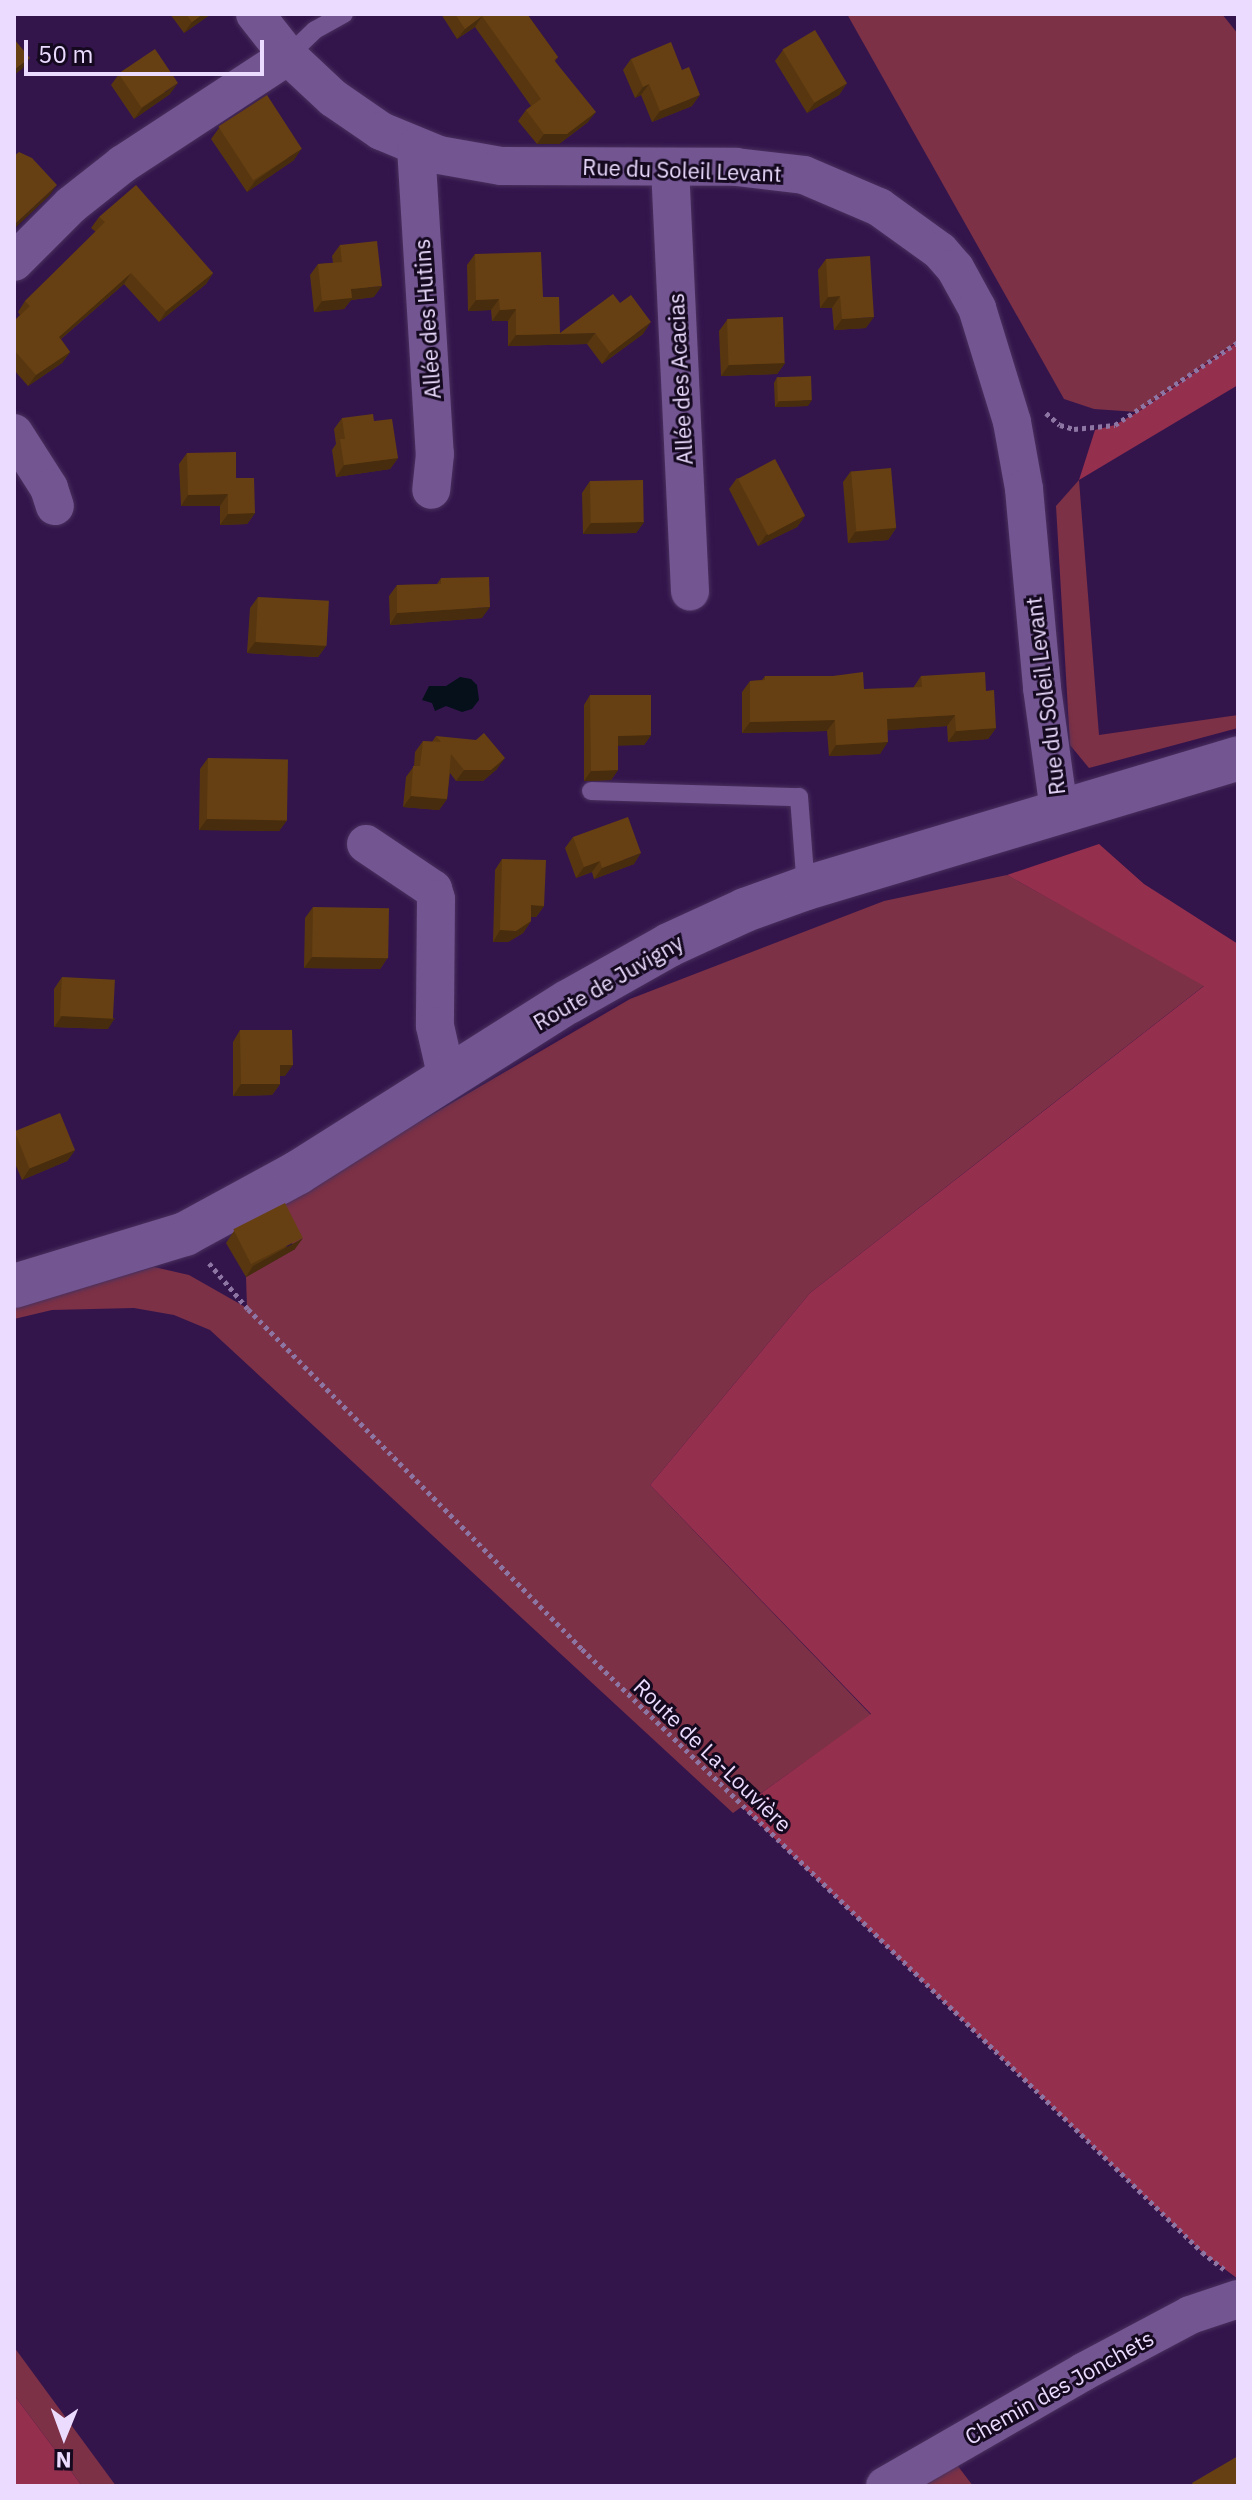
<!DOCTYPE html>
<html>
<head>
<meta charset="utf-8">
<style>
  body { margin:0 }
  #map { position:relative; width:1252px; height:2500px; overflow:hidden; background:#33154c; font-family:"IBM Plex Sans",sans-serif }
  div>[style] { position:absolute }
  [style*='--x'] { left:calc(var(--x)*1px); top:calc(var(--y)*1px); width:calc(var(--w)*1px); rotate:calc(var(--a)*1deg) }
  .green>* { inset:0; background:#7c3146 }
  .forest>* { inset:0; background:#952f4e }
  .water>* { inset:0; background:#05101a }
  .path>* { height:5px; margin-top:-2.5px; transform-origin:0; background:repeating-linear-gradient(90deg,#8d76a3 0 4px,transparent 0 8px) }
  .roads { filter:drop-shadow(0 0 2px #49305d) drop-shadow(0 0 2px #49305d) }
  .lane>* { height:18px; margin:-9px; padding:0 9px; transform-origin:9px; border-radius:9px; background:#735592 }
  .street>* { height:38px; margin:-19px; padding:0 19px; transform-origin:19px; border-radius:19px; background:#735592 }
  .secondary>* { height:44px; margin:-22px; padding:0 22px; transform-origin:22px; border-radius:22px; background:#735592 }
  .wall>* { inset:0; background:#583710 }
  .shaded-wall>* { inset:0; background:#472d0d }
  .building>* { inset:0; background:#664013; transform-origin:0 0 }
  span { translate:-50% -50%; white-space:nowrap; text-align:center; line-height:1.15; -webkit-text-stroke:6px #150920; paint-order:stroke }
  .street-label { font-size:22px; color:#ebdbfe }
  .frame { position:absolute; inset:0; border:16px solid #ebdbfe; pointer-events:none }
  .north { position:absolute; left:24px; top:2396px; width:80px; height:80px; -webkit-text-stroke:6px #150920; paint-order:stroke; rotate:181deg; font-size:22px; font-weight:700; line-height:32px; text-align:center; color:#ebdbfe }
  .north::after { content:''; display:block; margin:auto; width:28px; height:36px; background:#ebdbfe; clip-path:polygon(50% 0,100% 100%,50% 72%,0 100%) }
  .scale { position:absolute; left:24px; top:40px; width:240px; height:36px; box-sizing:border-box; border:4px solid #ebdbfe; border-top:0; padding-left:10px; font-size:24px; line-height:28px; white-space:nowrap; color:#ebdbfe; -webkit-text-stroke:6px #150920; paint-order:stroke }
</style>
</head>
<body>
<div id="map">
  <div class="green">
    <i style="clip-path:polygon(847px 14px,1222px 14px,1238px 34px,1238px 341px,1137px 412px,1094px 409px,1064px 399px)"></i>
    <i style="clip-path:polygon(1079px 480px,1099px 735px,1238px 715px,1238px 728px,1089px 768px,1070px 745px,1056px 506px)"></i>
    <i style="clip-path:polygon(1007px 875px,1205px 985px,810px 1293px,650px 1485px,871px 1715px,733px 1813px,210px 1330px,174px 1315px,134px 1308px,52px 1310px,14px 1319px,14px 1307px,154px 1267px,189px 1275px,247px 1308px,246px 1277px,295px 1249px,274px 1207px,630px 999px,884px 901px)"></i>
    <i style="clip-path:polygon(14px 2347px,116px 2486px,82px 2486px,14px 2395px)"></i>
    <i style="clip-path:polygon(951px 2457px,973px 2486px,905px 2486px)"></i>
  </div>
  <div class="forest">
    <i style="clip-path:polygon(1238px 342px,1238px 385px,1079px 480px,1095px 430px,1115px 425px,1141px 410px)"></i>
    <i style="clip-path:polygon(1099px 844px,1144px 884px,1238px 944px,1238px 2279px,1202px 2252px,742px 1807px,871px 1714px,650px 1485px,810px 1293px,1204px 986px,1007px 875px)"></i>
    <i style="clip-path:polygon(14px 2395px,82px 2486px,14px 2486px)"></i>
  </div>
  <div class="water">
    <i style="clip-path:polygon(460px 677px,471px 679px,477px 685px,479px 700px,472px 709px,462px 712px,446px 706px,435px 711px,432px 703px,422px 700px,429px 686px,446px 686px)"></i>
  </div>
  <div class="path">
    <i style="--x:1046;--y:413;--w:18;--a:41"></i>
    <i style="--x:1060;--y:425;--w:15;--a:16"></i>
    <i style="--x:1074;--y:429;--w:41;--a:-5.6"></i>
    <i style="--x:1115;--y:425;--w:148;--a:-34"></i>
    <i style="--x:209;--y:1263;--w:60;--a:49.7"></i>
    <i style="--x:248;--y:1309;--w:477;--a:45.5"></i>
    <i style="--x:582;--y:1649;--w:865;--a:44.2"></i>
    <i style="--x:1202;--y:2252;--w:28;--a:38"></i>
  </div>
  <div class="roads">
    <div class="lane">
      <i style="--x:288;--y:56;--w:37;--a:-44"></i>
      <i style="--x:315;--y:30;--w:33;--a:-29"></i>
      <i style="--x:591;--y:791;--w:208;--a:1.7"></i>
      <i style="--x:799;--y:797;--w:91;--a:85.6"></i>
    </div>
    <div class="street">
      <i style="--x:255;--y:14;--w:53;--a:51.8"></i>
      <i style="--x:288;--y:56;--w:62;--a:43"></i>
      <i style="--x:333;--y:98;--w:58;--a:34.5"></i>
      <i style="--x:381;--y:131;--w:63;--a:22.5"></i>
      <i style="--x:439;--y:155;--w:63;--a:10.1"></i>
      <i style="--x:501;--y:166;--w:235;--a:0.2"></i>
      <i style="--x:736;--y:167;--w:68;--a:6.7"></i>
      <i style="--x:804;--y:175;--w:82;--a:23.1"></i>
      <i style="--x:879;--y:207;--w:75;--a:35.8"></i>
      <i style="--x:940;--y:251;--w:23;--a:49"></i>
      <i style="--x:955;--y:268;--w:46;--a:61.2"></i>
      <i style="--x:977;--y:308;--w:119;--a:72.9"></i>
      <i style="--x:1012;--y:422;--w:68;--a:79.8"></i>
      <i style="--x:1024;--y:489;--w:200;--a:84.8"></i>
      <i style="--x:1042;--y:688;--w:123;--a:82.1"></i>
      <i style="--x:416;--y:147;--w:308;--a:86.5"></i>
      <i style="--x:435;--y:454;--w:36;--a:96"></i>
      <i style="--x:670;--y:167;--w:425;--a:87.3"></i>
      <i style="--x:14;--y:262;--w:81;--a:-45"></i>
      <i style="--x:71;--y:205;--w:66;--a:-38.3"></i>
      <i style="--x:123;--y:164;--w:197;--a:-33.2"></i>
      <i style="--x:14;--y:433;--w:65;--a:57.5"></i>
      <i style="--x:49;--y:488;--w:19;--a:72"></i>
      <i style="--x:366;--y:844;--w:81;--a:33.9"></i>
      <i style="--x:433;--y:889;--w:10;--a:73"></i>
      <i style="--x:436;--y:899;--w:127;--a:90.5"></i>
      <i style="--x:435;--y:1026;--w:54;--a:77.2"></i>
      <i style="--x:885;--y:2486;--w:228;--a:-29.9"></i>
      <i style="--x:1083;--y:2372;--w:121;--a:-28"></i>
      <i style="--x:1190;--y:2315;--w:51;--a:-18.4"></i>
    </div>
    <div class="secondary">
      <i style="--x:14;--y:1286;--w:179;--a:-16.9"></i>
      <i style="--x:185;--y:1234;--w:128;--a:-28.6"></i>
      <i style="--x:297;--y:1173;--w:320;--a:-32.3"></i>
      <i style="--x:568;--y:1002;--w:116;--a:-29.4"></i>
      <i style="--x:669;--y:945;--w:84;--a:-24.7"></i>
      <i style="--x:745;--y:910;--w:65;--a:-19.8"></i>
      <i style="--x:806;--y:888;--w:451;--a:-16.7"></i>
    </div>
  </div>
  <div class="wall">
    <i style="clip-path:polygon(170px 14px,211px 14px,184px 33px)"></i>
    <i style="clip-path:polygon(441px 14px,527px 14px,558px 57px,555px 61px,588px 122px,559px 144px,537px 144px,518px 121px,526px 110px,531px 106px,475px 27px,457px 39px)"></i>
    <i style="clip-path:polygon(783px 50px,847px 83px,839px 95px,807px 113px,775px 61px)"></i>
    <i style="clip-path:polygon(631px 59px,682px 70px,692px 106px,652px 122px,641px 95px,635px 98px,623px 70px)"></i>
    <i style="clip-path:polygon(119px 74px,170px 94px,134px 119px,111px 85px)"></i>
    <i style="clip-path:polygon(219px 128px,294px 160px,247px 192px,211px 139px)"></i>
    <i style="clip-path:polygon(99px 217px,213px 273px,206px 284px,159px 322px,124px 284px,61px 339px,70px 352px,62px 363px,28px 386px,14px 370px,14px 321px,20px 315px,18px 312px,25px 301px,96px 232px,91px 228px)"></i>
    <i style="clip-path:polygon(340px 245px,374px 297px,351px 300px,344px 309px,314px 312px,310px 275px,318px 264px,333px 263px,332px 256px)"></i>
    <i style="clip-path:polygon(475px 254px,543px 297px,560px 333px,643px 334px,602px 364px,587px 344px,508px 346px,508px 321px,492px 321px,491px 310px,468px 311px,467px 265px)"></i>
    <i style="clip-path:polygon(826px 259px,866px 328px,834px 330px,832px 308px,820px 308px,818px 270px)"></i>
    <i style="clip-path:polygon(727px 320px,785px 363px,777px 374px,721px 376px,719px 331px)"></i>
    <i style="clip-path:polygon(777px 377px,808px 406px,775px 407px,774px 383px)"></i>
    <i style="clip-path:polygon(342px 418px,374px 421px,398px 458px,390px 469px,336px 477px,332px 450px,336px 444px,334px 429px)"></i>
    <i style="clip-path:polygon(187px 453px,236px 478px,255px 513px,247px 524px,220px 525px,220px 506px,181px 506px,179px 464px)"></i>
    <i style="clip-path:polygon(851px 471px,896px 528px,888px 540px,848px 543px,843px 482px)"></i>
    <i style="clip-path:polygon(737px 478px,805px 516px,797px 527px,758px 546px,729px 489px)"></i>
    <i style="clip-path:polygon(590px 481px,644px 522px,636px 533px,583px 534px,582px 493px)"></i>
    <i style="clip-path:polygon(441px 578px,482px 618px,390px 625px,389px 596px,397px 585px,437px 584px)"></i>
    <i style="clip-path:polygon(258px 597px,326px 646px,318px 657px,247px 653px,250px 608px)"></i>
    <i style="clip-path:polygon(765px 676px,864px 689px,913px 688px,921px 676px,986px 691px,996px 728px,988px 739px,948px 742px,947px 726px,888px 730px,880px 754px,829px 756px,827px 731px,742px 733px,742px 692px,750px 681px,762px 680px)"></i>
    <i style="clip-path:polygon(590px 695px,651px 735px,644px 745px,618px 745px,618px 770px,611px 780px,584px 781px,584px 705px)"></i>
    <i style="clip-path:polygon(436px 736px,497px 769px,483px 781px,456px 781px,450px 773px,447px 799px,439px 810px,403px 807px,406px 777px,414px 766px,415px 752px,423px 741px,432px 742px)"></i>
    <i style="clip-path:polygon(208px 758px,287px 820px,279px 831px,199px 830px,200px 769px)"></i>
    <i style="clip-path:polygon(573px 837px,634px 864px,594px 879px,592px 872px,576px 878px,565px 848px)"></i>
    <i style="clip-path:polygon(502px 859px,544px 906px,536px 917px,531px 917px,531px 921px,523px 933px,508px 942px,493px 942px,495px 870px)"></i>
    <i style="clip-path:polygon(313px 907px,388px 957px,380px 969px,304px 968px,305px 918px)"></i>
    <i style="clip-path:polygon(62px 977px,108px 1029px,54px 1027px,54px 989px)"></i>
    <i style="clip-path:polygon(240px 1030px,285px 1076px,280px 1076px,280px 1084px,272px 1095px,233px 1096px,233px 1042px)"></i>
    <i style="clip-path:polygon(15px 1132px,75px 1150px,67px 1161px,22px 1180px,14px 1161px)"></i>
    <i style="clip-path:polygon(234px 1231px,295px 1249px,246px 1277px,226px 1243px)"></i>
  </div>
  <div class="shaded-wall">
    <i style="clip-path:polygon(203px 14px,211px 14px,184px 33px,192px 22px)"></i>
    <i style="clip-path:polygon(482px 16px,475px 27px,457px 39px,465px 29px)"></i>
    <i style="clip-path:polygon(30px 58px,22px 69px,14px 75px,14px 70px)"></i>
    <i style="clip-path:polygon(178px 83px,170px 94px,134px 119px,142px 108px)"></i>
    <i style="clip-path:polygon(847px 83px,839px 95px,807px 113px,815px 102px)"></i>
    <i style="clip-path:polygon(649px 84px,641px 95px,635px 98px,643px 87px)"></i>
    <i style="clip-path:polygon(700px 95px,692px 106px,652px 122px,660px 111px)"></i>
    <i style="clip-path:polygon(596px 112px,588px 122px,559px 144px,537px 144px,544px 134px)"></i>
    <i style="clip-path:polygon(302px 148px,294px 160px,247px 192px,255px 181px)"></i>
    <i style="clip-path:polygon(57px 185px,49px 196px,14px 229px,14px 225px)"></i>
    <i style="clip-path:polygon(131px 273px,124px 284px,51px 347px,59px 337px)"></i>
    <i style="clip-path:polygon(213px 273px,206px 284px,159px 322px,166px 311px)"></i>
    <i style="clip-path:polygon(382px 286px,374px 297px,351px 300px,344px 309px,314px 312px,322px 301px,351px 289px)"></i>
    <i style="clip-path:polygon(840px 296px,832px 308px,820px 308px,828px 297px)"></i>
    <i style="clip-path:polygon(499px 299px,491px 310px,468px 311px,476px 300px)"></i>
    <i style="clip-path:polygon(516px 309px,508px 321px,492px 321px,500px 310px)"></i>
    <i style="clip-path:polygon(874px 317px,866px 328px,834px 330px,842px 319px)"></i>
    <i style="clip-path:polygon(651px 322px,643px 334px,602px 364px,610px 353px)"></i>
    <i style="clip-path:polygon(595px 333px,587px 344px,508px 346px,516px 335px)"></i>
    <i style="clip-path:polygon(70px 352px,62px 363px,28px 386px,36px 375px)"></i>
    <i style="clip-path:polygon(785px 363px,777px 374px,721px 376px,729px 365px)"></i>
    <i style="clip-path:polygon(812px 400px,808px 406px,775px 407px,779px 401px)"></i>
    <i style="clip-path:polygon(398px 458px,390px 469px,336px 477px,344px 465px)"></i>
    <i style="clip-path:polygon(228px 494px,220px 506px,181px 506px,188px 495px)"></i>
    <i style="clip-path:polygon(255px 513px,247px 524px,220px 525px,228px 514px)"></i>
    <i style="clip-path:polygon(805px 516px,797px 527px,758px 546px,766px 535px)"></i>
    <i style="clip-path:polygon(644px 522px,636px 533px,583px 534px,591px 523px)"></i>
    <i style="clip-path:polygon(896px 528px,888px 540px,848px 543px,855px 532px)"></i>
    <i style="clip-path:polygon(490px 607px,482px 618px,390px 625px,397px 613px)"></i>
    <i style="clip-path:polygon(255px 642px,326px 646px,318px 657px,247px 653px)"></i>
    <i style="clip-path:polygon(955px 715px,947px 726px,879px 731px,887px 719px)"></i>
    <i style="clip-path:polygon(835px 720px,827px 731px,742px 733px,750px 722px)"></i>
    <i style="clip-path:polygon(996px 728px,988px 739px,948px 742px,956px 731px)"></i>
    <i style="clip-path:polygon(651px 735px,644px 745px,611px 746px,618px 736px)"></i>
    <i style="clip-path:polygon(888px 742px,880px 754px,829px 756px,836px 745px)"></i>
    <i style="clip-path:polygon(505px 758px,497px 769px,483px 781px,456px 781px,464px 770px)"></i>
    <i style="clip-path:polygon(618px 770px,611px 780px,584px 781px,591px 771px)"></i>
    <i style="clip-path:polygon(411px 796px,447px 799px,439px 810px,403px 807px)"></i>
    <i style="clip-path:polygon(207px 819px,287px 820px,279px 831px,199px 830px)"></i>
    <i style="clip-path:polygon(641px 853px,634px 864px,594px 879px,602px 868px)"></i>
    <i style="clip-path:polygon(600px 861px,592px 872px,576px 878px,584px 867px)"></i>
    <i style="clip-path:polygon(531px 905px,544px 906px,536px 917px,523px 917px)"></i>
    <i style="clip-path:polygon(531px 921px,523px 933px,508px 942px,493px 942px,500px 930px)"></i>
    <i style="clip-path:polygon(312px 957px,388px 957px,380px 969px,304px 968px)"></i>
    <i style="clip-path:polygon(62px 1016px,115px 1018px,108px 1029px,54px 1027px)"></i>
    <i style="clip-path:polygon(280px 1065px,293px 1065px,285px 1076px,272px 1076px)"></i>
    <i style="clip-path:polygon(241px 1084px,280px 1084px,272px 1095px,233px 1096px)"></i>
    <i style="clip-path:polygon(75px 1150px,67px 1161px,22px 1180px,30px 1168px)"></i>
    <i style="clip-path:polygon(303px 1238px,295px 1249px,246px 1277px,253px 1266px)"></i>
  </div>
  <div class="building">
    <i style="clip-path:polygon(186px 14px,203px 14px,192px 22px)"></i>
    <i style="clip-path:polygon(455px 14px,527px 14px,558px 57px,554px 60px,596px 112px,567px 134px,544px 134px,526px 110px,541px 99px,482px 16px,465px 29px)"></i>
    <i style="left:815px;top:30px;width:62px;height:38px;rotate:59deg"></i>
    <i style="clip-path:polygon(14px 39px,30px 58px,14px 70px)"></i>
    <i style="clip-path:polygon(671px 42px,682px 70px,689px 67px,700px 95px,660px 111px,649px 84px,643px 87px,631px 59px)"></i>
    <i style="left:155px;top:49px;width:41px;height:44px;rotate:56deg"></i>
    <i style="left:267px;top:95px;width:64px;height:58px;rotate:57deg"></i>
    <i style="clip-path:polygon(19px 152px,32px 158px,57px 185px,14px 225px,14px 156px)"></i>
    <i style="clip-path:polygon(136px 185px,213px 273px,166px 311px,131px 273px,59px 337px,70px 352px,36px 375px,14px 350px,14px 321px,30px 306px,25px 301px,105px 222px,99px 217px)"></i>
    <i style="clip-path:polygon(377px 241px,382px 286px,351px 289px,352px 298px,322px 301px,318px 264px,342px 262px,340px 245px)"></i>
    <i style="clip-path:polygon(541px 252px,543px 297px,559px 297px,560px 333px,613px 294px,620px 303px,631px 295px,651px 322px,610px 353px,595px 333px,516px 335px,516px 309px,500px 310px,499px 299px,476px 300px,475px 254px)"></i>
    <i style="clip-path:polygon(870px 256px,874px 317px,842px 319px,840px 296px,828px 297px,826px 259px)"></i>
    <i style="left:783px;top:317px;width:46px;height:56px;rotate:88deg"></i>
    <i style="left:811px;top:376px;width:24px;height:34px;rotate:88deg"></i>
    <i style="clip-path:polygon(373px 414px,374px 421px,392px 419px,398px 458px,344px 465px,340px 439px,345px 439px,342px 418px)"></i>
    <i style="clip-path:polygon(236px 452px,236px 478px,254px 478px,255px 513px,228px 514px,228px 494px,188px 495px,187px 453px)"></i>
    <i style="left:775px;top:459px;width:64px;height:42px;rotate:62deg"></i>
    <i style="left:891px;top:468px;width:60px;height:40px;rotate:85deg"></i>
    <i style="left:643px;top:480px;width:42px;height:53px;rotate:89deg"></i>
    <i style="clip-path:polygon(489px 577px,490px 607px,397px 613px,397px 585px,441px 584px,441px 578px)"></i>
    <i style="left:258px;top:597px;width:71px;height:45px;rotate:3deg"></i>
    <i style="clip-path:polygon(863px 672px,864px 689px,922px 687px,921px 676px,985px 672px,986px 691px,994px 690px,996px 728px,956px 731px,955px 715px,887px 719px,888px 742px,836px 745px,835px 720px,750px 722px,750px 681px,765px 680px,765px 676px,833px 676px)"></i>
    <i style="clip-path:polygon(590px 695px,651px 695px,651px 735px,618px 736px,618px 770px,591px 771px)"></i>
    <i style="clip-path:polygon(484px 733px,505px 758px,491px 770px,464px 770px,451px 754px,447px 799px,411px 796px,413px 766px,420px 766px,423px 741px,441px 742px,436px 736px,476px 740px)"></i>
    <i style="left:208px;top:758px;width:80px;height:61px;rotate:1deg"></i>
    <i style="clip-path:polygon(628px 817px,641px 853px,602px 868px,600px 861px,584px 867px,573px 837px)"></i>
    <i style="clip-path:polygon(502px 859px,546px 860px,544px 906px,531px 905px,531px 921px,516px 931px,500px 930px)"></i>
    <i style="left:313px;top:907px;width:76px;height:50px;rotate:1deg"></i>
    <i style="left:62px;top:977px;width:53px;height:39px;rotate:3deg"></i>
    <i style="clip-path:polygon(240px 1030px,292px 1030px,293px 1065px,280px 1065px,280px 1084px,241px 1084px)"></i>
    <i style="left:60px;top:1113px;width:40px;height:49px;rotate:68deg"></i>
    <i style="left:285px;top:1203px;width:39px;height:58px;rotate:63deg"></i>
    <i style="clip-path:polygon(1238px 2456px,1238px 2486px,1194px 2486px,1192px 2483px)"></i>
  </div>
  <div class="street-label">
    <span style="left:682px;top:170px;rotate:2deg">Rue du Soleil Levant</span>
    <span style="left:427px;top:319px;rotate:-94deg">Allée des Hutins</span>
    <span style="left:680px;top:379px;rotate:-93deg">Allée des Acacias</span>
    <span style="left:1045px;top:696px;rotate:-97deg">Rue du Soleil Levant</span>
    <span style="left:608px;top:982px;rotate:-30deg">Route de Juvigny</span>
    <span style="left:713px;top:1755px;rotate:44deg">Route de La-Louvière</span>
    <span style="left:1059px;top:2387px;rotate:-29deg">Chemin des Jonchets</span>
  </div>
  <div class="frame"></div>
  <div class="north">N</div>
  <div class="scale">50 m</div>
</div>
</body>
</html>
